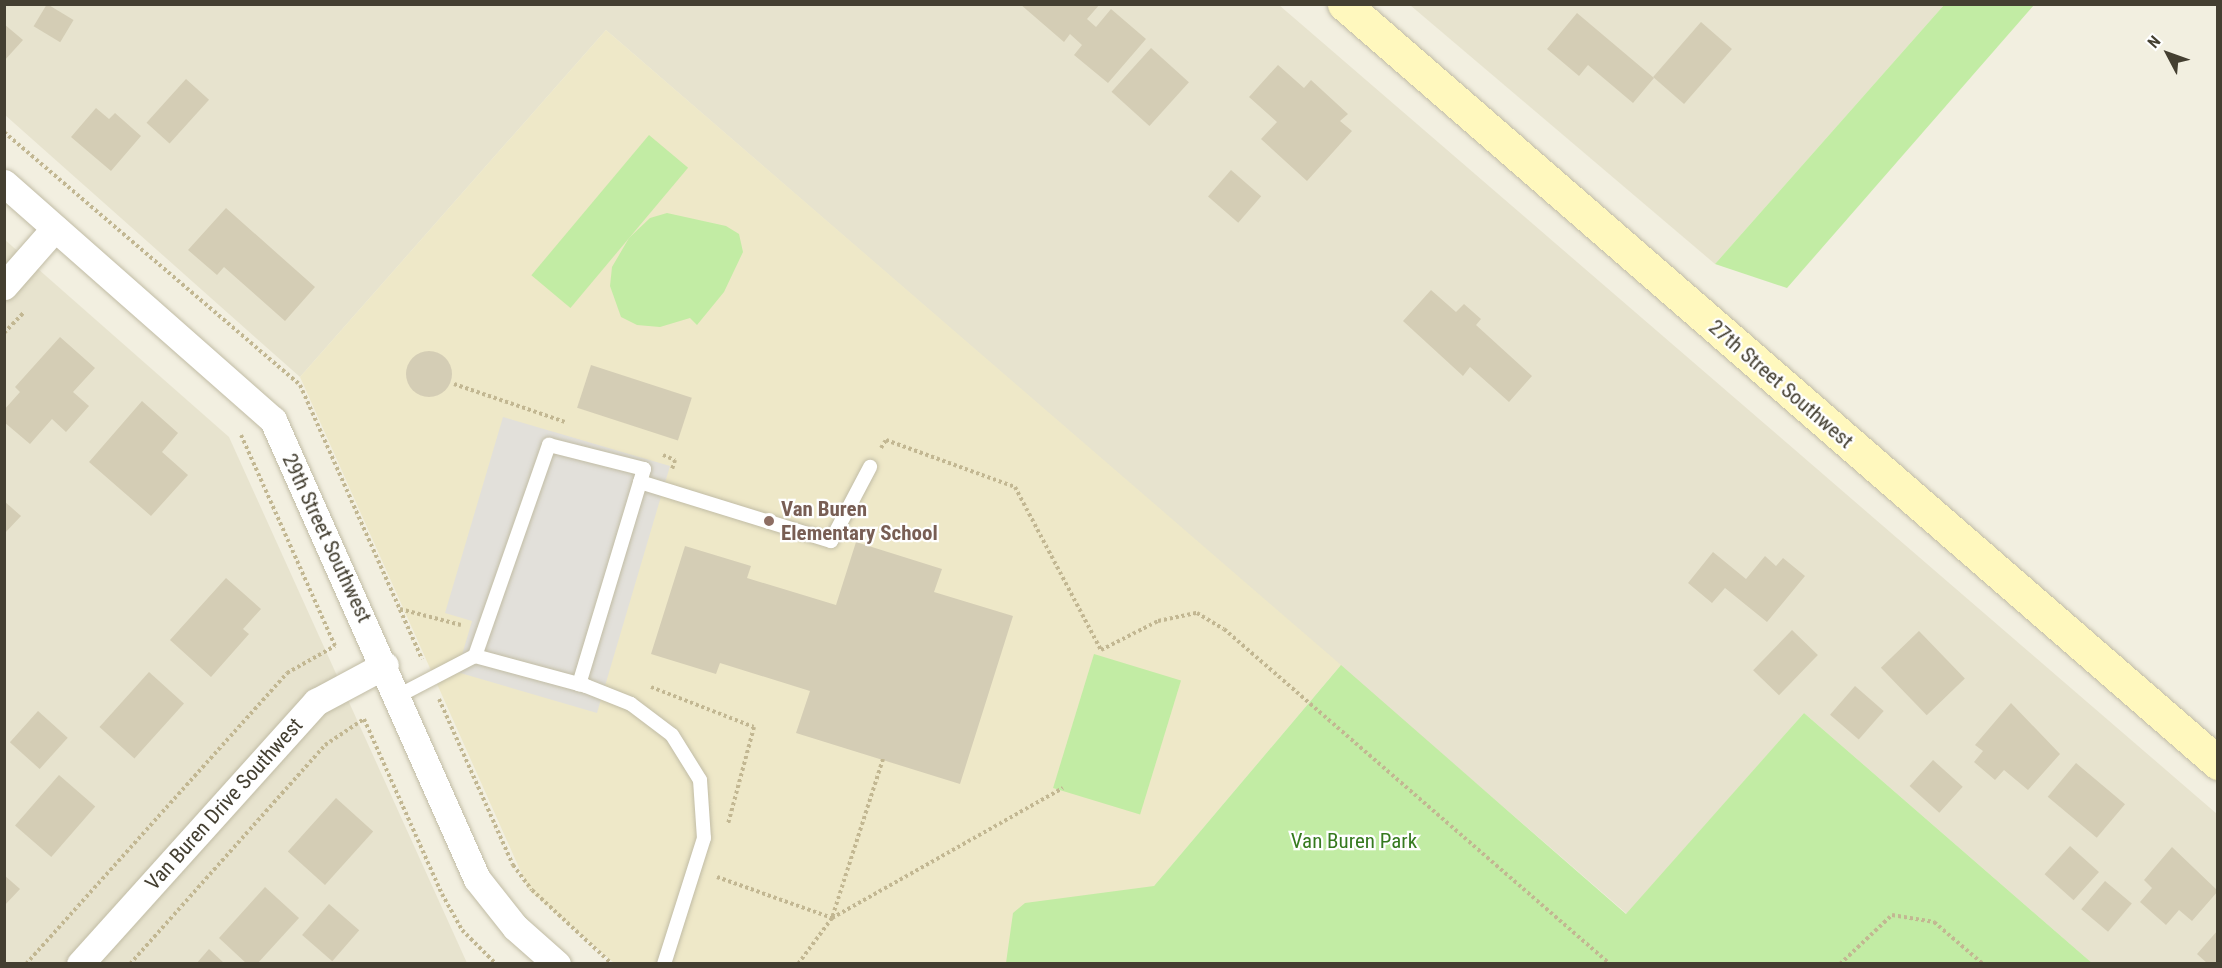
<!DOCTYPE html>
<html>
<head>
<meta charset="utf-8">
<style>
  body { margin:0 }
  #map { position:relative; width:2222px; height:968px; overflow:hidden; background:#f2efe0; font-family:"Roboto Condensed",sans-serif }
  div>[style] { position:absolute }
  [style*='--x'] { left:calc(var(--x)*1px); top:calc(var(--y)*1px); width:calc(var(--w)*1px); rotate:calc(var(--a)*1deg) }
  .residential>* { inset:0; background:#e7e3ce }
  .education>* { inset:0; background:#eee8c8 }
  .green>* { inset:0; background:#c2eca4; transform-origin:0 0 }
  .parking>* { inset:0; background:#e2e0da }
  .building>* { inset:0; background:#d4cdb5; transform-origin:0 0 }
  .round { border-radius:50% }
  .path>* { height:4px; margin-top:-2px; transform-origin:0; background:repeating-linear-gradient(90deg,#c2b792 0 3px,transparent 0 6px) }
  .roads { filter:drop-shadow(0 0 2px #c1bca5) drop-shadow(0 0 2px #c1bca5) }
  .lane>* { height:14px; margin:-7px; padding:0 7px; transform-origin:7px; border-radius:7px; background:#fff }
  .street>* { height:27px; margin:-13.5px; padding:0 13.5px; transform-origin:13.5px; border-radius:13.5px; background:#fff }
  .secondary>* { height:33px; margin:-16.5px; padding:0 16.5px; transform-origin:16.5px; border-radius:16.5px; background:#fff8be }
  .dots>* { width:16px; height:16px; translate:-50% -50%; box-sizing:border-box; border:3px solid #fff; border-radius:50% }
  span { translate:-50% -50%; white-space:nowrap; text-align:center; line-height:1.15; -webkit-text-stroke:4.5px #fff; paint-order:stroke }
  .street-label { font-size:21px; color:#443f31 }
  .education-label { font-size:21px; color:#785e54; font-weight:700 }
  .left { translate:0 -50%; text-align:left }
  .park-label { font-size:21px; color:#367a1f }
  .frame { position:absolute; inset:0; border:6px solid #443f31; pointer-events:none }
  .north { position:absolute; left:2138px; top:24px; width:60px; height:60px; -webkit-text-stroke:4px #fff; paint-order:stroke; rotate:311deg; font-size:16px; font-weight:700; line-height:24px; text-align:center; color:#443f31 }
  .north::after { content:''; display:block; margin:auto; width:21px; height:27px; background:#443f31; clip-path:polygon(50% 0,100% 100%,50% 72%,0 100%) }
</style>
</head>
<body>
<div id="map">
  <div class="residential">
    <i style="clip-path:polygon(5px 5px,1279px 5px,2217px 814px,2217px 963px,2092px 963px,1804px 713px,1627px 914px,606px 30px,300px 377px,5px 115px)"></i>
    <i style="clip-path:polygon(1410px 5px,1944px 5px,1715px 264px)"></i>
    <i style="clip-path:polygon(4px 239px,229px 437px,467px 963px,5px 963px)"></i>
  </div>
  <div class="education">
    <i style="clip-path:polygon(606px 30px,1341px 665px,1089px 963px,614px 963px,529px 890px,300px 377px)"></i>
  </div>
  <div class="green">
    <i style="clip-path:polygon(1944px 5px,2034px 5px,1787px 288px,1715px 264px)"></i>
    <i style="left:649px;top:135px;width:51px;height:183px;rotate:40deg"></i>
    <i style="clip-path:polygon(667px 213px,726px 226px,739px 234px,743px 252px,724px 292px,697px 325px,690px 318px,660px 327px,637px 325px,621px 317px,610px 286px,612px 267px,629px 238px,650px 218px)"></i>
    <i style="left:1094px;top:654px;width:91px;height:140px;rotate:17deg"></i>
    <i style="clip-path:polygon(1341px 665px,1626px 914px,1804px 713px,2092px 963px,1006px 963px,1013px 913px,1025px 903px,1154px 886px)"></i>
  </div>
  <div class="parking">
    <i style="clip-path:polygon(503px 417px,670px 466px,597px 713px,457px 672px,472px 621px,445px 613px)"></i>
  </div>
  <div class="building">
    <i style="left:47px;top:4px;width:31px;height:26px;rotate:31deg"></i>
    <i style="clip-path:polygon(1020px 4px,1100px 4px,1087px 19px,1096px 27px,1111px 9px,1146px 39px,1108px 83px,1074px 55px,1082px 45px,1070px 34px,1064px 42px)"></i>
    <i style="clip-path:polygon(1577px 13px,1654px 78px,1633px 103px,1588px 65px,1579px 76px,1547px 49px)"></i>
    <i style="left:1701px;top:22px;width:41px;height:73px;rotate:41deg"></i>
    <i style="clip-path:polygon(4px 24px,23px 40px,4px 61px)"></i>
    <i style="left:1151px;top:48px;width:51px;height:59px;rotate:42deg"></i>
    <i style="clip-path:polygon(1278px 65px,1304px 88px,1311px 80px,1348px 114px,1340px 121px,1352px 131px,1307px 181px,1261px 139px,1277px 122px,1249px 97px)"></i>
    <i style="left:186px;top:79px;width:31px;height:59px;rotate:42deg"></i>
    <i style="clip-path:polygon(96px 108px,109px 119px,115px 113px,141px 136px,111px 171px,71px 137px)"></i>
    <i style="left:1231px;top:170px;width:40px;height:35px;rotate:41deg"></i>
    <i style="clip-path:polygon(226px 208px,315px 287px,285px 321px,224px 267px,217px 275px,188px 250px)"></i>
    <i style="clip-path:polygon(1431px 290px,1456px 312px,1464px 304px,1481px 319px,1476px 325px,1532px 376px,1509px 402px,1470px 367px,1463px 376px,1403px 321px)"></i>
    <i style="clip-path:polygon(60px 337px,95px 368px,73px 392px,89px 406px,66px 432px,52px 419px,30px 444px,4px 422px,4px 410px,20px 392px,15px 387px)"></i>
    <i class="round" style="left:406px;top:351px;width:46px;height:46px"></i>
    <i style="left:591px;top:365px;width:106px;height:45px;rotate:18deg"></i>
    <i style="clip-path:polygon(142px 401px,178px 433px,162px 452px,188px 475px,151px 516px,89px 462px)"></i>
    <i style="clip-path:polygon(4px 501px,21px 516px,4px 534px)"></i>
    <i style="clip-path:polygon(856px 542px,942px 569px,934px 592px,1013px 616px,960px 784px,796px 733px,810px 691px,720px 663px,716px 674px,651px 654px,685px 546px,751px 566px,747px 578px,836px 605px)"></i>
    <i style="clip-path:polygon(1713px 552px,1746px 579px,1765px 556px,1776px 566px,1783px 558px,1805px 576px,1767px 622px,1725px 588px,1712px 603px,1688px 583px)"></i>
    <i style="clip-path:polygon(226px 578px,261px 609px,243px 629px,249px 634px,211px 677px,170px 640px)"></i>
    <i style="left:1792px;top:630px;width:36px;height:56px;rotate:44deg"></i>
    <i style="left:1919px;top:631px;width:66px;height:53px;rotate:46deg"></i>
    <i style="left:149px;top:672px;width:47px;height:74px;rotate:42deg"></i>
    <i style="left:1855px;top:686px;width:38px;height:38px;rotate:41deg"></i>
    <i style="clip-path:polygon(2011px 703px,2060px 754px,2028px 790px,2004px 770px,1995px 780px,1974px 762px,1983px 751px,1975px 745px)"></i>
    <i style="left:38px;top:711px;width:40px;height:42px;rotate:42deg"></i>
    <i style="left:1933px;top:760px;width:40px;height:35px;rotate:42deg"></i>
    <i style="left:2076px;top:763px;width:64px;height:44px;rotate:40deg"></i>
    <i style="left:59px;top:775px;width:48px;height:67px;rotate:41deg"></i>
    <i style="left:336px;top:798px;width:50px;height:72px;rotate:42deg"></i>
    <i style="left:2070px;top:846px;width:39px;height:38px;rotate:42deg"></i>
    <i style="clip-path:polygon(2172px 847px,2218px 891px,2192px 921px,2179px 910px,2166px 925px,2140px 902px,2152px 888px,2144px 880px)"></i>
    <i style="clip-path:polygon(4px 875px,20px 889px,4px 906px)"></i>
    <i style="left:2105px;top:881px;width:35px;height:37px;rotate:40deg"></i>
    <i style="clip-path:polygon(265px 887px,299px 918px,257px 964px,247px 964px,219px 938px)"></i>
    <i style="left:329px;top:904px;width:40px;height:41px;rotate:41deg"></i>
    <i style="clip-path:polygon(2218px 930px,2218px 964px,2208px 964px,2197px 954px)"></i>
    <i style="clip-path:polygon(209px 949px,225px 964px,196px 964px)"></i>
  </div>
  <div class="path">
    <i style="--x:4;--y:132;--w:389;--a:40.5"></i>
    <i style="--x:300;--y:385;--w:300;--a:66"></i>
    <i style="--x:4;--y:228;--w:6;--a:90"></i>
    <i style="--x:4;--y:333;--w:29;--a:-46"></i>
    <i style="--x:454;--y:384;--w:117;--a:18.9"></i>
    <i style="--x:881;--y:448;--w:9;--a:-58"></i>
    <i style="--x:886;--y:440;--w:137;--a:20"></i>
    <i style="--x:1015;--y:487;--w:184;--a:62.2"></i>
    <i style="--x:1101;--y:650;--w:64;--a:-27"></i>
    <i style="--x:1158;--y:621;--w:40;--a:-12"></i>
    <i style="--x:1197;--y:613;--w:31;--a:31"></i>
    <i style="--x:1224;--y:629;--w:511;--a:40.95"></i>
    <i style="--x:663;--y:455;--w:13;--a:23"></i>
    <i style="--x:675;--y:460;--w:9;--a:108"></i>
    <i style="--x:400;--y:609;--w:63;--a:14.7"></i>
    <i style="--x:651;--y:687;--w:110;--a:21.2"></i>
    <i style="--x:754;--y:727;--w:100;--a:105"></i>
    <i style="--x:439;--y:699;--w:182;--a:66"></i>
    <i style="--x:513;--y:865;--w:31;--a:53"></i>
    <i style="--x:532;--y:890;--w:109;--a:42.8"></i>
    <i style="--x:883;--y:759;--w:167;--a:107.8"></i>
    <i style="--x:832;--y:918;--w:265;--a:-29.4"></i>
    <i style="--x:717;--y:877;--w:122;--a:19.6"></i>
    <i style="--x:832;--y:918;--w:57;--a:126.5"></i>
    <i style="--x:26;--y:964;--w:391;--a:-48.1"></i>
    <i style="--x:287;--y:673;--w:55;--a:-29.4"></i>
    <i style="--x:335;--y:646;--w:231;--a:-114"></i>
    <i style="--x:130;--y:964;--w:293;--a:-48.3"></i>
    <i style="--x:325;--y:745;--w:47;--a:-33.7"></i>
    <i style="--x:364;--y:719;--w:192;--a:66"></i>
    <i style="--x:442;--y:894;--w:41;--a:60.9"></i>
    <i style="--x:462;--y:930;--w:48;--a:45"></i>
    <i style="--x:1840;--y:964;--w:71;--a:-43.3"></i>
    <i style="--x:1892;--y:915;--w:43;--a:9.5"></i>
    <i style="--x:1934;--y:922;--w:65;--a:40.6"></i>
  </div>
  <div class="roads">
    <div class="lane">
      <i style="--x:640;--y:482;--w:200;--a:17.2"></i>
      <i style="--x:831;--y:541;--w:84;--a:-62.2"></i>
      <i style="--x:475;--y:656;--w:224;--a:-70.7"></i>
      <i style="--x:549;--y:445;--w:98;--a:14.2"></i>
      <i style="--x:644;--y:469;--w:225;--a:106.8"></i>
      <i style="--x:398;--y:696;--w:87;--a:-27.5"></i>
      <i style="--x:475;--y:656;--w:115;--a:15.1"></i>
      <i style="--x:586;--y:686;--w:48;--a:21.8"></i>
      <i style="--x:631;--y:704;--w:51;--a:37.1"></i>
      <i style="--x:672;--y:735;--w:53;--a:58.1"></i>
      <i style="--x:700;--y:780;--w:58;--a:86.1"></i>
      <i style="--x:704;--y:838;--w:132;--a:107.6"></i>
    </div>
    <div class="street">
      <i style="--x:4;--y:183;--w:359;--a:41.4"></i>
      <i style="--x:273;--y:420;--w:502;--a:66.04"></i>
      <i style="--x:477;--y:879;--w:61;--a:51.6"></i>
      <i style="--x:515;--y:927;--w:56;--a:41.4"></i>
      <i style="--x:4;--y:286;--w:77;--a:-48.7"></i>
      <i style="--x:80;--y:964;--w:353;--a:-48"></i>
      <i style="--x:316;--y:702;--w:78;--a:-28.2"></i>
    </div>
    <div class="secondary">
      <i style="--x:1344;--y:4;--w:1158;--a:40.97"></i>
    </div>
  </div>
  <div class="dots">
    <i style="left:769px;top:521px;background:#8d6e63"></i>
  </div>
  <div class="street-label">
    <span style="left:1781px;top:384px;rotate:41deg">27th Street Southwest</span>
    <span style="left:327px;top:538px;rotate:65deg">29th Street Southwest</span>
    <span style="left:224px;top:804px;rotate:-48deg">Van Buren Drive Southwest</span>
  </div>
  <div class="education-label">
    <span class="left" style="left:781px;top:521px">Van Buren<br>Elementary School</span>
  </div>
  <div class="park-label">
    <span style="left:1354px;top:841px">Van Buren Park</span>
  </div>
  <div class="frame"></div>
  <div class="north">N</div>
</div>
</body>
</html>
